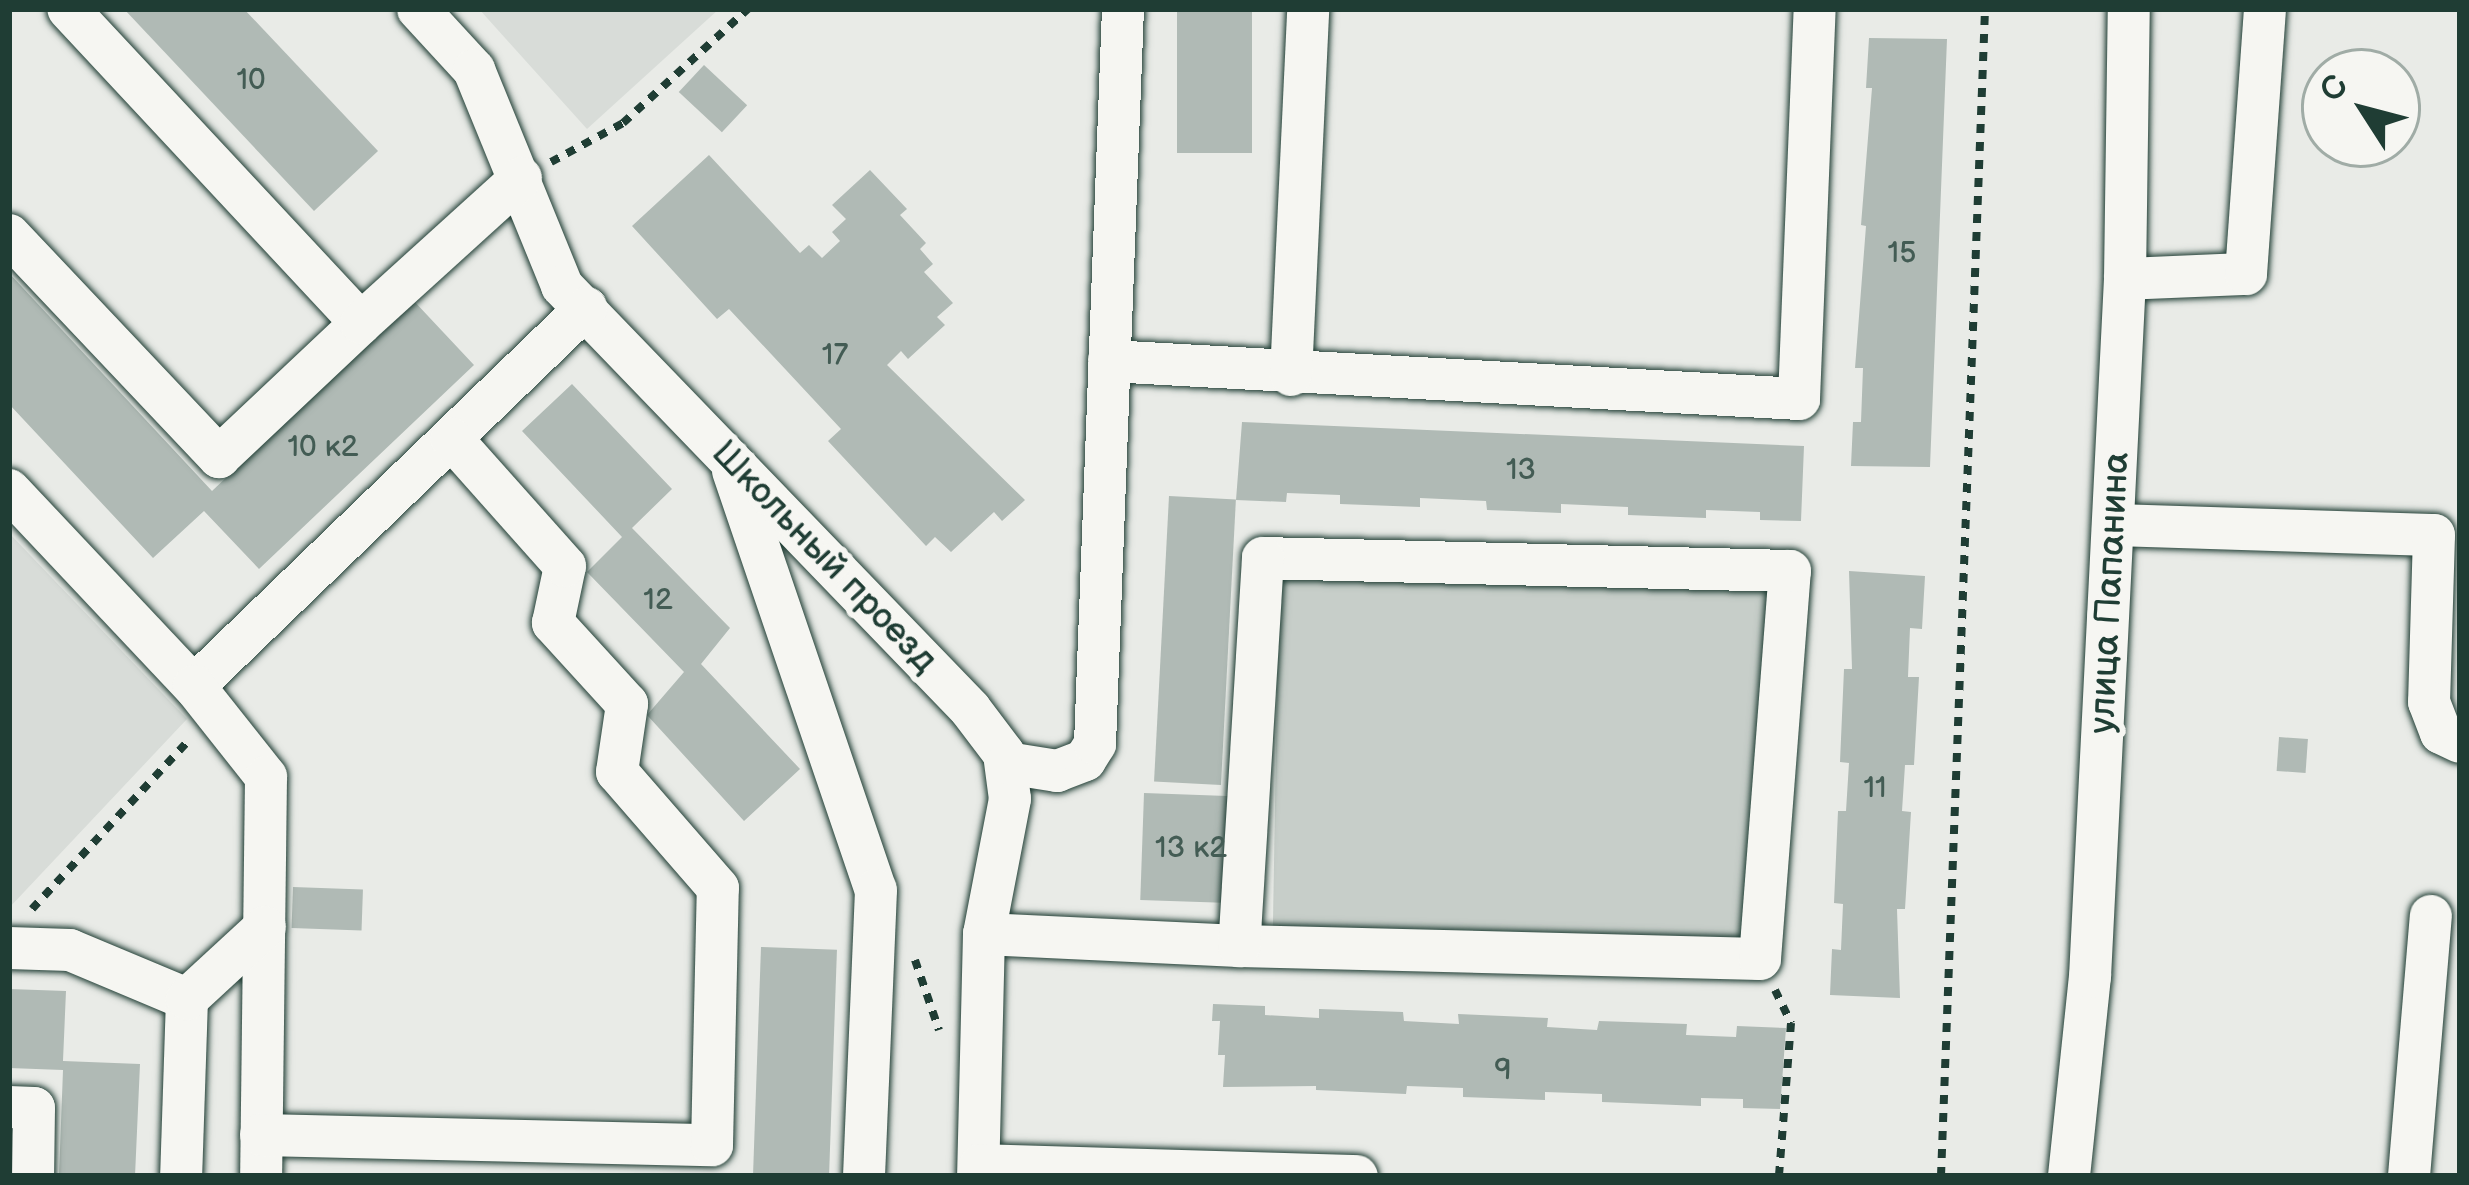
<!DOCTYPE html>
<html>
<head>
<meta charset="utf-8">
<style>
  body { margin:0 }
  #map { position:relative; width:2469px; height:1185px; overflow:hidden; background:#e9ebe7; font-family:"Balsamiq Sans",sans-serif }
  div>[style] { position:absolute }
  [style*='--x'] { left:calc(var(--x)*1px); top:calc(var(--y)*1px); width:calc(var(--w)*1px); rotate:calc(var(--a)*1deg) }
  .built>* { inset:0; background:#d8dcd8 }
  .green>* { inset:0; background:#c7cec9; transform-origin:0 0 }
  .building>* { inset:0; background:#b0bab5; transform-origin:0 0 }
  .path>* { height:8px; margin-top:-4px; transform-origin:0; background:repeating-linear-gradient(90deg,#1f3d34 0 9px,transparent 0 18px) }
  .roads { filter:drop-shadow(0 0 3px #1f3d34) drop-shadow(0 0 3px #1f3d34) }
  .minor>* { height:42px; margin:-21px; padding:0 21px; transform-origin:21px; border-radius:21px; background:#f6f6f2 }
  span { translate:-50% -50%; white-space:nowrap; text-align:center; line-height:1.15; -webkit-text-stroke:12px #f6f6f2; paint-order:stroke }
  .number-label { font-size:30px; color:#435c54 }
  .number-label span { -webkit-text-stroke-width:0 }
  .street-label { font-size:36px; color:#1f3d34 }
  .frame { position:absolute; inset:0; border:12px solid #1f3d34; pointer-events:none }
  .north { position:absolute; left:2301px; top:48px; width:120px; height:120px; box-sizing:border-box; background:#f6f6f2; border:3px solid #a0aca6; border-radius:50%; rotate:306deg; font-size:33px; font-weight:700; line-height:48px; text-align:center; color:#1f3d34 }
  .north::after { content:''; display:block; margin:auto; width:42px; height:54px; background:#1f3d34; clip-path:polygon(50% 0,100% 100%,50% 72%,0 100%) }
</style>
</head>
<body>
<div id="map">
  <div class="built">
    <i style="clip-path:polygon(479px 9px,719px 9px,587px 129px)"></i>
    <i style="clip-path:polygon(9px 533px,187px 719px,9px 908px)"></i>
  </div>
  <div class="green">
    <i style="left:1279px;top:577px;width:498px;height:354px;rotate:1deg"></i>
  </div>
  <div class="building">
    <i style="clip-path:polygon(124px 9px,244px 9px,378px 151px,314px 211px)"></i>
    <i style="left:1177px;top:9px;width:75px;height:144px"></i>
    <i style="clip-path:polygon(1869px 38px,1947px 39px,1930px 467px,1851px 466px,1853px 422px,1861px 422px,1863px 368px,1855px 368px,1866px 226px,1861px 225px,1872px 88px,1866px 88px)"></i>
    <i style="left:704px;top:65px;width:59px;height:37px;rotate:43deg"></i>
    <i style="clip-path:polygon(709px 155px,800px 253px,809px 245px,822px 258px,840px 241px,832px 232px,846px 219px,832px 205px,870px 170px,907px 209px,900px 215px,926px 243px,920px 249px,933px 264px,924px 272px,953px 303px,937px 317px,945px 325px,908px 359px,901px 351px,887px 365px,1025px 500px,1002px 521px,994px 512px,951px 552px,935px 537px,926px 546px,828px 441px,841px 429px,729px 309px,717px 319px,632px 226px)"></i>
    <i style="clip-path:polygon(9px 273px,212px 491px,413px 300px,474px 365px,259px 569px,204px 511px,153px 558px,9px 404px)"></i>
    <i style="clip-path:polygon(572px 384px,672px 489px,632px 528px,730px 628px,701px 664px,800px 769px,744px 821px,647px 715px,684px 672px,587px 572px,622px 537px,522px 431px)"></i>
    <i style="clip-path:polygon(1242px 422px,1804px 446px,1801px 521px,1760px 520px,1760px 512px,1706px 510px,1706px 518px,1628px 515px,1628px 507px,1561px 504px,1561px 513px,1487px 510px,1486px 501px,1420px 498px,1420px 507px,1340px 504px,1340px 495px,1287px 493px,1286px 502px,1236px 500px)"></i>
    <i style="left:1169px;top:496px;width:67px;height:286px;rotate:3deg"></i>
    <i style="clip-path:polygon(1849px 571px,1925px 576px,1922px 629px,1910px 628px,1908px 677px,1919px 677px,1914px 765px,1905px 765px,1902px 811px,1911px 812px,1905px 909px,1897px 909px,1900px 998px,1830px 995px,1832px 949px,1841px 950px,1843px 904px,1834px 903px,1838px 811px,1846px 811px,1849px 763px,1840px 762px,1844px 669px,1852px 669px)"></i>
    <i style="left:2279px;top:737px;width:29px;height:34px;rotate:4deg"></i>
    <i style="left:1144px;top:793px;width:97px;height:107px;rotate:2deg"></i>
    <i style="left:293px;top:887px;width:70px;height:41px;rotate:2deg"></i>
    <i style="left:761px;top:947px;width:76px;height:229px;rotate:2deg"></i>
    <i style="clip-path:polygon(9px 989px,66px 991px,63px 1061px,140px 1064px,135px 1176px,59px 1176px,63px 1070px,9px 1068px)"></i>
    <i style="clip-path:polygon(1213px 1004px,1265px 1006px,1265px 1015px,1319px 1018px,1319px 1009px,1403px 1012px,1404px 1021px,1459px 1024px,1458px 1014px,1548px 1018px,1547px 1027px,1597px 1030px,1599px 1021px,1687px 1024px,1686px 1035px,1736px 1037px,1737px 1026px,1786px 1028px,1780px 1109px,1743px 1108px,1743px 1099px,1701px 1098px,1701px 1106px,1602px 1102px,1602px 1094px,1545px 1092px,1545px 1100px,1463px 1097px,1463px 1088px,1407px 1086px,1406px 1094px,1316px 1090px,1316px 1086px,1223px 1087px,1225px 1055px,1218px 1055px,1220px 1021px,1212px 1021px)"></i>
  </div>
  <div class="path">
    <i style="--x:551;--y:162;--w:82;--a:-28.4"></i>
    <i style="--x:623;--y:123;--w:169;--a:-42.4"></i>
    <i style="--x:32;--y:909;--w:231;--a:-47.1"></i>
    <i style="--x:915;--y:960;--w:74;--a:71.1"></i>
    <i style="--x:1775;--y:990;--w:37;--a:64"></i>
    <i style="--x:1791;--y:1023;--w:153;--a:94.5"></i>
    <i style="--x:1941;--y:1176;--w:1168;--a:-87.84"></i>
  </div>
  <div class="roads">
    <div class="minor">
      <i style="--x:418;--y:9;--w:83;--a:47.4"></i>
      <i style="--x:474;--y:70;--w:233;--a:67.8"></i>
      <i style="--x:562;--y:286;--w:588;--a:46.03"></i>
      <i style="--x:970;--y:709;--w:56;--a:52.9"></i>
      <i style="--x:1004;--y:754;--w:45;--a:82.4"></i>
      <i style="--x:1010;--y:799;--w:137;--a:100.9"></i>
      <i style="--x:984;--y:934;--w:242;--a:91.4"></i>
      <i style="--x:9;--y:235;--w:306;--a:46.6"></i>
      <i style="--x:219;--y:457;--w:195;--a:-43.3"></i>
      <i style="--x:361;--y:323;--w:429;--a:-133"></i>
      <i style="--x:2125;--y:279;--w:121;--a:-2.4"></i>
      <i style="--x:2246;--y:274;--w:266;--a:-85.9"></i>
      <i style="--x:361;--y:323;--w:216;--a:-42.2"></i>
      <i style="--x:1109;--y:361;--w:691;--a:3.15"></i>
      <i style="--x:1799;--y:399;--w:390;--a:-87.7"></i>
      <i style="--x:1291;--y:375;--w:366;--a:-87.3"></i>
      <i style="--x:733;--y:471;--w:443;--a:71.2"></i>
      <i style="--x:876;--y:890;--w:286;--a:92.4"></i>
      <i style="--x:9;--y:490;--w:270;--a:46.7"></i>
      <i style="--x:194;--y:686;--w:545;--a:-43.96"></i>
      <i style="--x:2113;--y:525;--w:321;--a:1.8"></i>
      <i style="--x:2434;--y:535;--w:167;--a:91.7"></i>
      <i style="--x:2429;--y:702;--w:33;--a:69"></i>
      <i style="--x:2441;--y:733;--w:21;--a:25"></i>
      <i style="--x:194;--y:686;--w:116;--a:51.6"></i>
      <i style="--x:266;--y:777;--w:399;--a:90.7"></i>
      <i style="--x:1007;--y:763;--w:51;--a:9.1"></i>
      <i style="--x:1057;--y:771;--w:30;--a:-21"></i>
      <i style="--x:1085;--y:760;--w:19;--a:-58"></i>
      <i style="--x:1095;--y:744;--w:736;--a:-87.82"></i>
      <i style="--x:984;--y:934;--w:255;--a:2.7"></i>
      <i style="--x:1239;--y:946;--w:521;--a:1.43"></i>
      <i style="--x:1760;--y:959;--w:389;--a:-85.6"></i>
      <i style="--x:1790;--y:571;--w:527;--a:-178.59"></i>
      <i style="--x:1263;--y:558;--w:389;--a:93.5"></i>
      <i style="--x:9;--y:948;--w:61;--a:1.9"></i>
      <i style="--x:70;--y:950;--w:127;--a:22.7"></i>
      <i style="--x:187;--y:999;--w:177;--a:91.9"></i>
      <i style="--x:187;--y:999;--w:106;--a:-42.7"></i>
      <i style="--x:9;--y:1107;--w:25;--a:2"></i>
      <i style="--x:34;--y:1108;--w:68;--a:90.8"></i>
      <i style="--x:261;--y:1135;--w:451;--a:1.3"></i>
      <i style="--x:712;--y:1145;--w:257;--a:-88.7"></i>
      <i style="--x:718;--y:888;--w:154;--a:-131"></i>
      <i style="--x:617;--y:772;--w:69;--a:-81.6"></i>
      <i style="--x:627;--y:704;--w:110;--a:-132.4"></i>
      <i style="--x:553;--y:623;--w:58;--a:-78.1"></i>
      <i style="--x:565;--y:566;--w:171;--a:-131.7"></i>
      <i style="--x:980;--y:1165;--w:377;--a:1.7"></i>
      <i style="--x:2069;--y:1176;--w:200;--a:-84"></i>
      <i style="--x:2090;--y:977;--w:699;--a:-87.13"></i>
      <i style="--x:2125;--y:279;--w:270;--a:-89.2"></i>
      <i style="--x:2409;--y:1176;--w:261;--a:-85.2"></i>
    </div>
  </div>
  <div class="number-label">
    <span style="left:251px;top:80px">10</span>
    <span style="left:1902px;top:253px">15</span>
    <span style="left:835px;top:355px">17</span>
    <span style="left:323px;top:447px">10 к2</span>
    <span style="left:1521px;top:470px">13</span>
    <span style="left:658px;top:600px">12</span>
    <span style="left:1875px;top:788px">11</span>
    <span style="left:1191px;top:848px">13 к2</span>
    <span style="left:1503px;top:1070px">9</span>
  </div>
  <div class="street-label">
    <span style="left:824px;top:557px;rotate:46deg">Школьный проезд</span>
    <span style="left:2110px;top:593px;rotate:-87deg">улица Папанина</span>
  </div>
  <div class="frame"></div>
  <div class="north">С</div>
</div>
</body>
</html>
